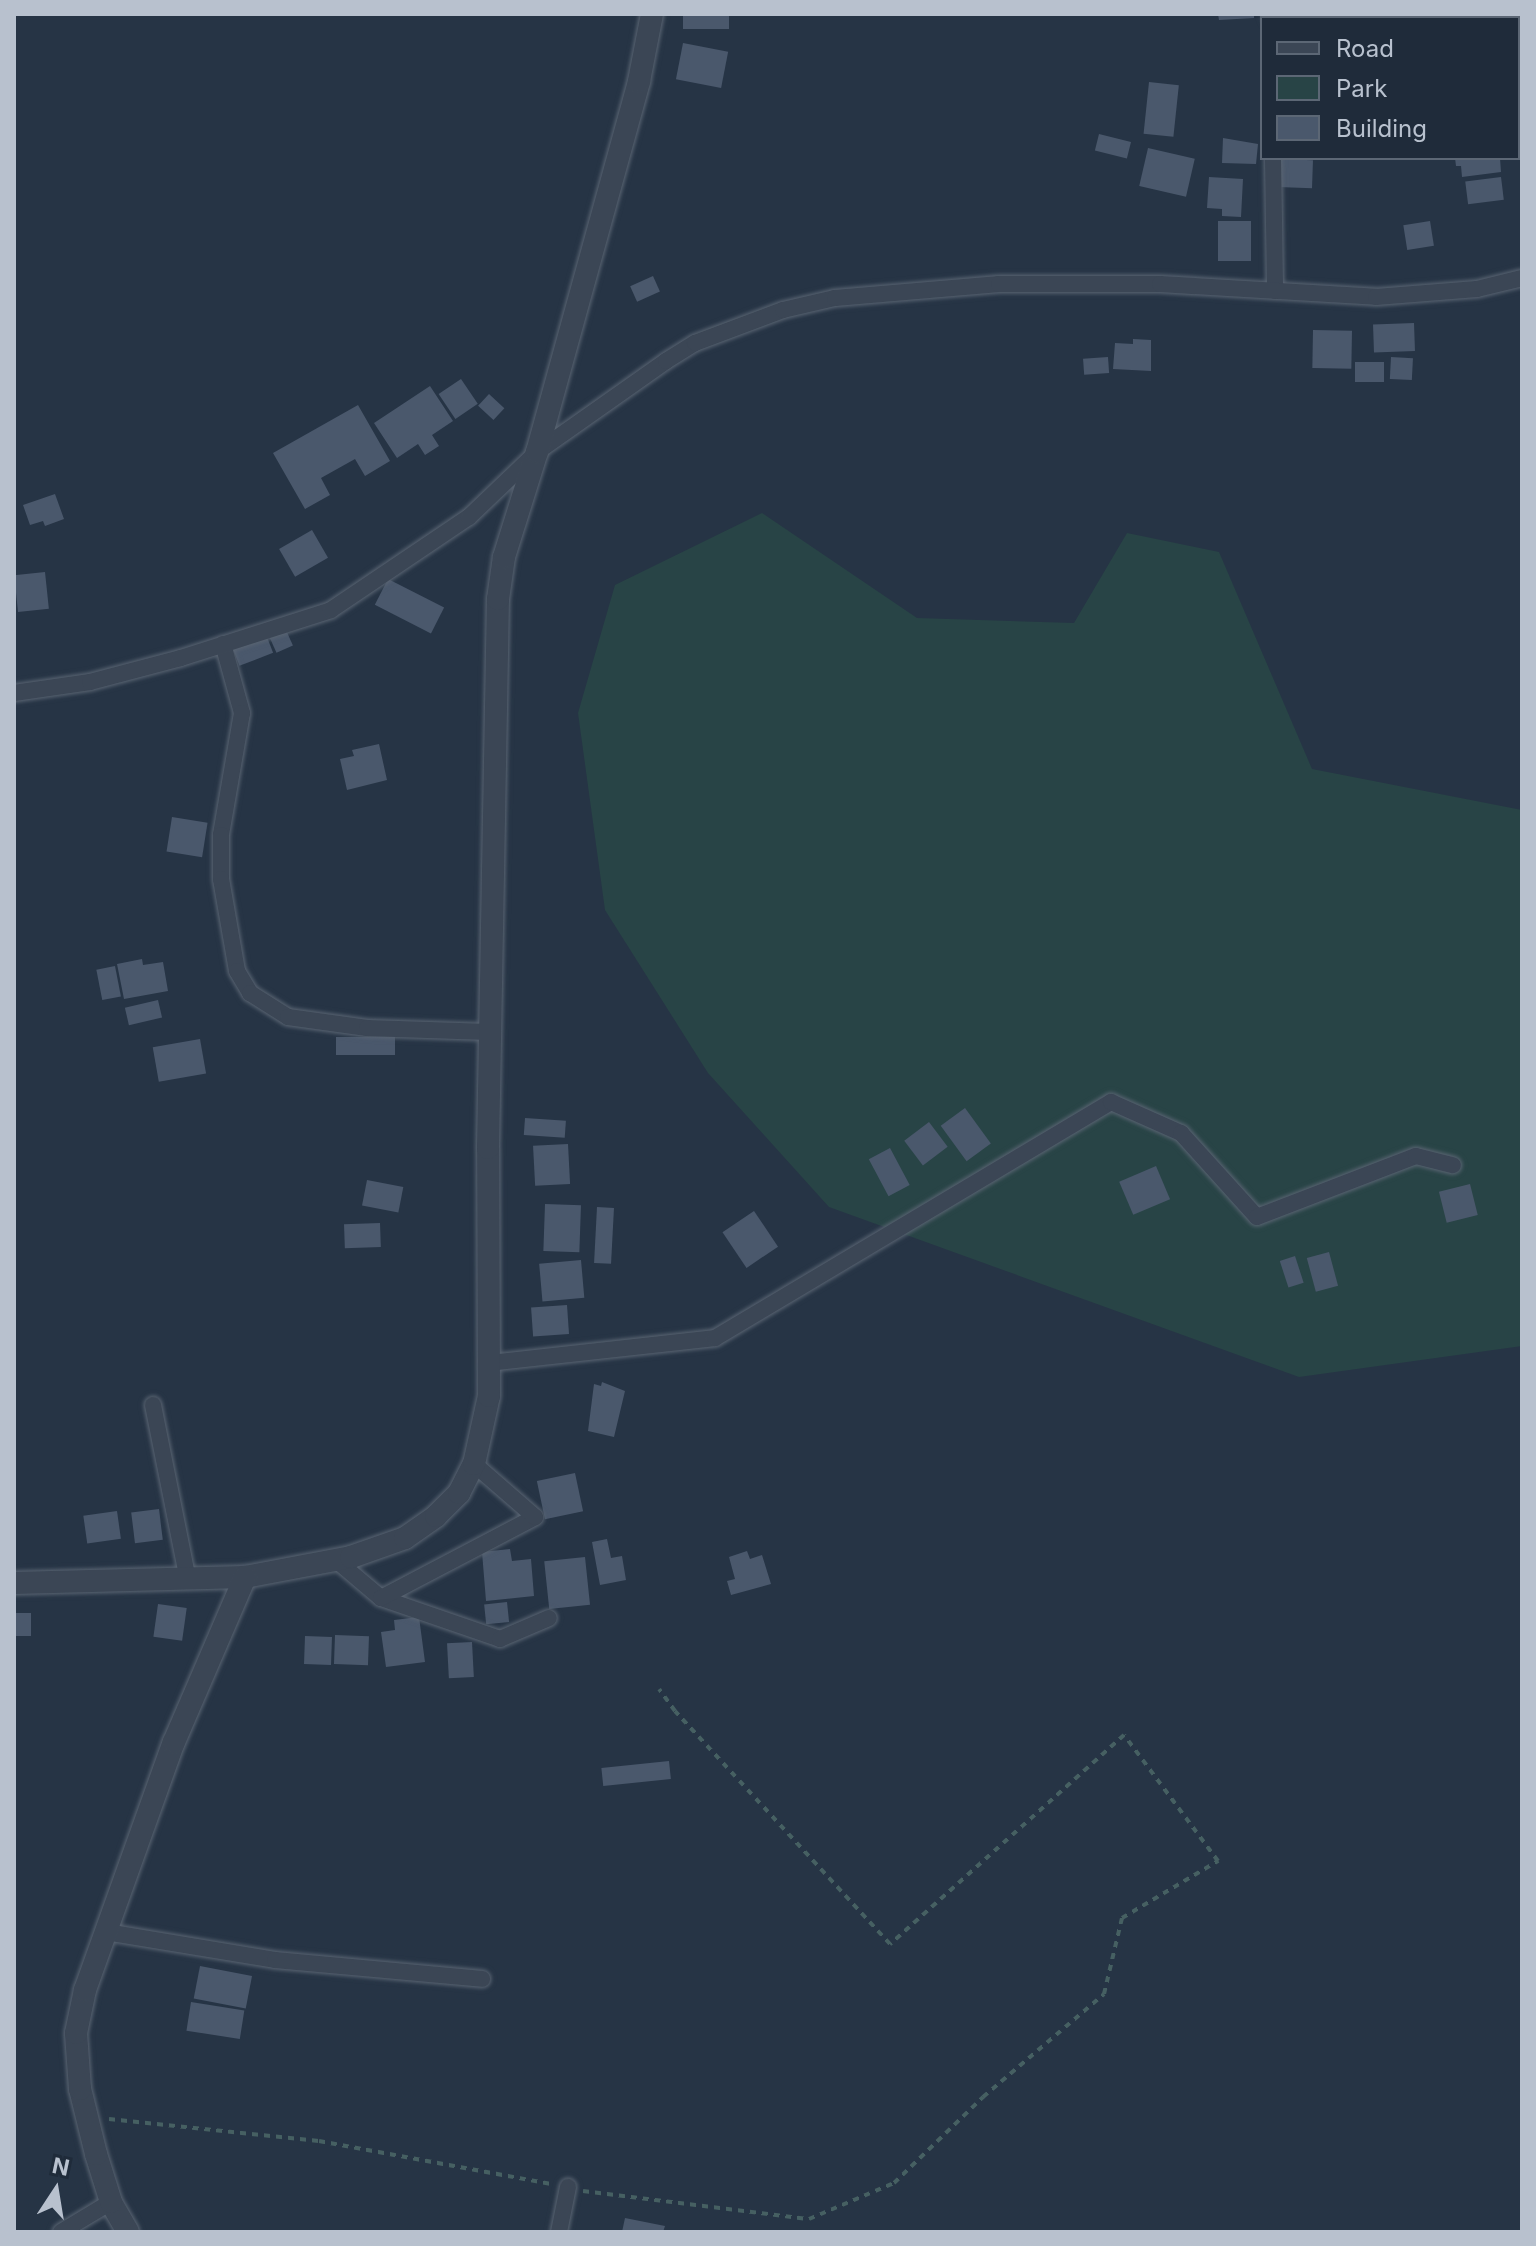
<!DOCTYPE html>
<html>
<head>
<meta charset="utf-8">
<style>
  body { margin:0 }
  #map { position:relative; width:1536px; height:2246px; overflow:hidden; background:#263445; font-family:Inter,sans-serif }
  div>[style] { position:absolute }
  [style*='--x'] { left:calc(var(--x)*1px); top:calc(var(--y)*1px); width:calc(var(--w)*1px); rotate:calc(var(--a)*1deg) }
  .green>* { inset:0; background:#284446 }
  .building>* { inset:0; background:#4a586c; transform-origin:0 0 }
  .path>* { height:4px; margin-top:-2px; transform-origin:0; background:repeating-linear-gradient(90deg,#466062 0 6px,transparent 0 12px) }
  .roads { filter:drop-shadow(0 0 2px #596472) drop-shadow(0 0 2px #596472) }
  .minor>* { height:16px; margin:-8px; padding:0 8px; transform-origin:8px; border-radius:8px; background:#3b4655 }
  .tertiary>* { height:22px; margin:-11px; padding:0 11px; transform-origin:11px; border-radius:11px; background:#3b4655 }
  span { translate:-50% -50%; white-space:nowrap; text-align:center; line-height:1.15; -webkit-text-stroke:6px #1f2b3a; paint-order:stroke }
  .frame { position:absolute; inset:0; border:16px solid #b8c1ce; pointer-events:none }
  .legend { position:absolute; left:1260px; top:16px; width:260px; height:144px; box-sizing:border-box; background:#1f2b3a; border:2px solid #5c6775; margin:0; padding:10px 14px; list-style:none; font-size:24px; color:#b8c1ce }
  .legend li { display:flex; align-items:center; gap:16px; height:40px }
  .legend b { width:40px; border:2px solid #5c6775 }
  .north { position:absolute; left:16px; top:2150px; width:80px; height:80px; -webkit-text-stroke:6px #1f2b3a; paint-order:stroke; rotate:12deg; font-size:22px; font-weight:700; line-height:32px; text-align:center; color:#b8c1ce }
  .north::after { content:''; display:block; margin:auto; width:28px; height:36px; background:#b8c1ce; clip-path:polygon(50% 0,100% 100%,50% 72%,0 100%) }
</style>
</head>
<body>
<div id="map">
  <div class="green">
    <i style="clip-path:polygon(762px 513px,917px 618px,1074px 623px,1127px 533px,1219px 552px,1312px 769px,1522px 810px,1522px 1346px,1299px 1377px,829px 1207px,708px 1073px,605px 910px,578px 713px,615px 585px)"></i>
  </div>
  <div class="building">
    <i style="left:683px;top:14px;width:46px;height:15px"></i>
    <i style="clip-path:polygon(1218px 14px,1254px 14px,1254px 18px,1219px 20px)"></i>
    <i style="left:683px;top:43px;width:46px;height:37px;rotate:11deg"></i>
    <i style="left:1149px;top:82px;width:30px;height:52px;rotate:6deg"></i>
    <i style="left:1099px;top:134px;width:33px;height:17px;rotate:14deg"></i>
    <i style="clip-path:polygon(1223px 138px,1258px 144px,1256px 164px,1222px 163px)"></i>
    <i style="left:1148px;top:148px;width:48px;height:39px;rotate:13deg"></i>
    <i style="clip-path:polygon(1455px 158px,1500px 158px,1501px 172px,1462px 177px,1461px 166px,1456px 166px)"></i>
    <i style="left:1279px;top:159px;width:34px;height:28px;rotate:2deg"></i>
    <i style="clip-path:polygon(1209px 177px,1243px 179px,1241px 217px,1222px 216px,1222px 209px,1207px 208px)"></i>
    <i style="left:1501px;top:177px;width:23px;height:36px;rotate:83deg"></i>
    <i style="left:1218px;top:221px;width:33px;height:40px"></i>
    <i style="left:1430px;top:221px;width:25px;height:27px;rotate:81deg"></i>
    <i style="left:653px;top:276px;width:17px;height:25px;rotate:66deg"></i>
    <i style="left:1414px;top:323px;width:28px;height:41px;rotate:88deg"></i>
    <i style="left:1313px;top:330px;width:39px;height:38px;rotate:1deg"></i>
    <i style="clip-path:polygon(1133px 339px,1151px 340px,1151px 371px,1113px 369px,1115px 343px,1133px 344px)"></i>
    <i style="left:1108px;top:357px;width:16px;height:25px;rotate:86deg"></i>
    <i style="left:1391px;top:357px;width:22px;height:22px;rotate:3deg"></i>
    <i style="left:1355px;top:362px;width:29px;height:20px"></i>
    <i style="left:461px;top:379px;width:30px;height:27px;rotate:56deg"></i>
    <i style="clip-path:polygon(430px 386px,453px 421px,432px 435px,439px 446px,425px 455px,418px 444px,397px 458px,374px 423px)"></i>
    <i style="left:489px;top:394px;width:21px;height:16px;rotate:43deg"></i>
    <i style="clip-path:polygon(358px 405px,390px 461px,365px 476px,355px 459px,321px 478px,330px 495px,305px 509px,273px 453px)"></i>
    <i style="clip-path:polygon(55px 494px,64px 519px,45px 526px,43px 521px,30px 525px,23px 505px)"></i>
    <i style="left:312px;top:530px;width:32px;height:38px;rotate:60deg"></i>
    <i style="left:45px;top:572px;width:37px;height:31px;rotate:84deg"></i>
    <i style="left:388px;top:579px;width:63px;height:29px;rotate:27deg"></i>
    <i style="left:286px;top:630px;width:17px;height:18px;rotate:66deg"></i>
    <i style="left:267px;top:637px;width:17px;height:36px;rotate:69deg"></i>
    <i style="clip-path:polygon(379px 744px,387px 780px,347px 790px,340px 759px,354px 756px,352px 750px)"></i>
    <i style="left:172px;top:817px;width:36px;height:35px;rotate:9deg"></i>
    <i style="clip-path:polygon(142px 959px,143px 965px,163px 962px,168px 991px,124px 999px,117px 964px)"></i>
    <i style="left:115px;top:966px;width:31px;height:19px;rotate:79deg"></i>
    <i style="left:158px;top:1000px;width:18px;height:34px;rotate:77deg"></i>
    <i style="left:336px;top:1037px;width:59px;height:18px"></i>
    <i style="left:200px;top:1039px;width:35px;height:48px;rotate:80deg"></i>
    <i style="left:965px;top:1108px;width:44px;height:30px;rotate:54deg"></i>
    <i style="left:525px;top:1118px;width:41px;height:17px;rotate:4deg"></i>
    <i style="left:929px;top:1122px;width:31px;height:31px;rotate:53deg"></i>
    <i style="left:568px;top:1144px;width:40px;height:35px;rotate:87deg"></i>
    <i style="left:890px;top:1148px;width:42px;height:24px;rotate:62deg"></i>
    <i style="left:1156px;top:1166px;width:36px;height:40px;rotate:67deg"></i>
    <i style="left:367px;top:1180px;width:37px;height:26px;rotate:11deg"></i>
    <i style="left:1470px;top:1184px;width:32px;height:32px;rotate:76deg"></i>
    <i style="left:545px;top:1204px;width:36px;height:47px;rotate:2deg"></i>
    <i style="left:597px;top:1207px;width:17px;height:56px;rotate:3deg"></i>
    <i style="left:754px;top:1211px;width:43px;height:38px;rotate:56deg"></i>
    <i style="left:380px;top:1223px;width:24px;height:36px;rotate:88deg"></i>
    <i style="left:1329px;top:1252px;width:35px;height:23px;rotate:75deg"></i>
    <i style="left:1295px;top:1256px;width:28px;height:16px;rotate:72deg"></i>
    <i style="left:581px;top:1260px;width:38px;height:42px;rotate:85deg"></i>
    <i style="left:567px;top:1305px;width:29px;height:36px;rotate:86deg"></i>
    <i style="clip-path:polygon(602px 1382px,625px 1391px,614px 1437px,588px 1431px,594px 1384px,601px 1386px)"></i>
    <i style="left:575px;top:1473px;width:39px;height:39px;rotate:78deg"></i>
    <i style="left:159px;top:1509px;width:31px;height:28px;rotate:83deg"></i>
    <i style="left:117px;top:1511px;width:28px;height:34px;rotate:82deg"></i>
    <i style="clip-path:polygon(607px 1539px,611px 1558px,622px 1556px,626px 1580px,600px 1585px,592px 1542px)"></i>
    <i style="clip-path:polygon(510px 1549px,512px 1561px,531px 1559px,534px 1596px,486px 1601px,482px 1552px)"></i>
    <i style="clip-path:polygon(747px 1551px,750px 1559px,762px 1555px,771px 1584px,731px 1595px,727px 1581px,735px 1579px,729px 1557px)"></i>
    <i style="left:585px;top:1557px;width:48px;height:41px;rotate:84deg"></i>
    <i style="left:507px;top:1602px;width:20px;height:23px;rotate:84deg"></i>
    <i style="left:158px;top:1604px;width:29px;height:33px;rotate:8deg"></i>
    <i style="left:14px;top:1613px;width:17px;height:23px"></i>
    <i style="clip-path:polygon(419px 1617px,425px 1662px,386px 1667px,381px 1632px,395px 1630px,394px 1620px)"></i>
    <i style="left:335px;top:1635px;width:34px;height:29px;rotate:2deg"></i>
    <i style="left:305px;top:1636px;width:27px;height:28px;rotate:2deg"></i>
    <i style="left:472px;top:1642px;width:35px;height:25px;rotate:87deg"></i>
    <i style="left:669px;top:1761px;width:18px;height:68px;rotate:84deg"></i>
    <i style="left:200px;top:1966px;width:53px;height:33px;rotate:11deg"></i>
    <i style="left:191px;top:2002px;width:54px;height:29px;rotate:9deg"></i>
    <i style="clip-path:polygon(625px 2218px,665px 2226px,663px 2232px,622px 2232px)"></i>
  </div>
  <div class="path">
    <i style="--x:109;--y:2119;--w:211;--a:6"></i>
    <i style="--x:319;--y:2141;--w:236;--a:10.5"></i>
    <i style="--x:583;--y:2191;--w:228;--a:7.1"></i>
    <i style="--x:809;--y:2219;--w:92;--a:-23"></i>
    <i style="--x:894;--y:2183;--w:124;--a:-44"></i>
    <i style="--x:983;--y:2097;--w:159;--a:-40.4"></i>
    <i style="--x:1104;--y:1994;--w:78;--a:-76.7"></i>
    <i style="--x:1122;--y:1918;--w:112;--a:-30.7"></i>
    <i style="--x:1218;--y:1861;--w:157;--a:-126.7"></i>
    <i style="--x:1124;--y:1735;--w:314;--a:138.2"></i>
    <i style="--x:890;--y:1944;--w:317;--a:-132.7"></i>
    <i style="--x:675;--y:1711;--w:27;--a:-126"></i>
  </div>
  <div class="roads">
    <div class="minor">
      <i style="--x:1271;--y:14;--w:4;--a:90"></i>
      <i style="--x:1273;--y:158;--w:133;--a:89.1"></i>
      <i style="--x:223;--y:644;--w:72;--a:74.6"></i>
      <i style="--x:242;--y:713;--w:124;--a:99.8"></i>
      <i style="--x:221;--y:835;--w:44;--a:90"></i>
      <i style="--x:221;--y:879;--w:93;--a:80.1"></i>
      <i style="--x:237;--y:971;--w:26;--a:59"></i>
      <i style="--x:250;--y:993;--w:45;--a:32.3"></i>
      <i style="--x:288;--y:1017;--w:80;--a:7.9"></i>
      <i style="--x:367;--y:1028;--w:122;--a:1.9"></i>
      <i style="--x:14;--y:693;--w:77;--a:-8.2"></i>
      <i style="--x:90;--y:682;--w:94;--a:-14.8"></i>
      <i style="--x:181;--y:658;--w:157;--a:-17.7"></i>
      <i style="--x:331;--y:610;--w:166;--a:-34"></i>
      <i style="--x:469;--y:517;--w:94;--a:-43.7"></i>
      <i style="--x:537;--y:452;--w:158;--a:-35.2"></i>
      <i style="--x:666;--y:361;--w:34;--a:-32"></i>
      <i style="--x:695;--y:343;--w:94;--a:-20.6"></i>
      <i style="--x:783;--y:310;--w:53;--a:-13"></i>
      <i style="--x:835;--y:298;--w:165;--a:-4.9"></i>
      <i style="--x:999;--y:284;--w:161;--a:0"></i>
      <i style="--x:1160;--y:284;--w:216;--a:3.4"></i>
      <i style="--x:1376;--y:297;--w:101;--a:-4.5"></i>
      <i style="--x:1477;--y:289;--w:46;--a:-13.7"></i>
      <i style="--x:489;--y:1363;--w:227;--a:-6.3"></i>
      <i style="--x:715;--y:1338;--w:461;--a:-30.8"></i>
      <i style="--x:1111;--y:1102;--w:77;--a:23.9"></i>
      <i style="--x:1181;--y:1133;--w:113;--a:47.9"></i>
      <i style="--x:1257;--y:1217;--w:170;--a:-21"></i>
      <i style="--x:1416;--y:1156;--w:38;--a:14"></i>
      <i style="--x:153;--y:1405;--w:178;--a:78.7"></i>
      <i style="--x:336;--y:1560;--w:59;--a:40.2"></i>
      <i style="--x:381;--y:1598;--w:126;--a:19"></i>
      <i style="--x:500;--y:1639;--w:53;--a:-23.2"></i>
      <i style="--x:381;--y:1598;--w:174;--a:-27.7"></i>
      <i style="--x:535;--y:1517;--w:81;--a:-139"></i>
      <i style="--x:106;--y:1932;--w:171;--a:9.4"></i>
      <i style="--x:275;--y:1960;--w:208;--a:5.2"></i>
      <i style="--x:61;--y:2232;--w:58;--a:-31"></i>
      <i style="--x:559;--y:2232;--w:46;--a:-78.7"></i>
    </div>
    <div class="tertiary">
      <i style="--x:14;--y:1583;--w:231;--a:-1.5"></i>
      <i style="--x:245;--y:1577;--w:108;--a:-10.7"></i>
      <i style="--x:351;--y:1557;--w:57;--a:-19.4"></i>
      <i style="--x:405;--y:1538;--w:38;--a:-35"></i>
      <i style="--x:436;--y:1516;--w:33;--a:-45"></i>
      <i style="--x:459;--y:1493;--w:33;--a:-63"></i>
      <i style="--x:474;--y:1464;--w:70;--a:-77.6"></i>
      <i style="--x:489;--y:1396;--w:248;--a:-90.2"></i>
      <i style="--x:488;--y:1148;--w:549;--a:-88.96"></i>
      <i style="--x:498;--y:599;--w:42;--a:-81.9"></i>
      <i style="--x:504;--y:557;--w:110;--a:-72.6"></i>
      <i style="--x:537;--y:452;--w:385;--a:-74.6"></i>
      <i style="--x:639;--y:81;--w:68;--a:-79"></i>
      <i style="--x:128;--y:2232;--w:34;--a:-120"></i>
      <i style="--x:111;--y:2202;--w:50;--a:-107.4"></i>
      <i style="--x:96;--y:2154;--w:67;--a:-103.8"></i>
      <i style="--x:80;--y:2089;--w:56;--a:-94.1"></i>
      <i style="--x:76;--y:2033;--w:44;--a:-78.2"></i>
      <i style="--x:85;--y:1990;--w:263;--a:-70.3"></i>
      <i style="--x:174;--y:1742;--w:180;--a:-66.7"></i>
    </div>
  </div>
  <div class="frame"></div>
  <ul class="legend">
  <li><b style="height:10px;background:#3b4655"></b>Road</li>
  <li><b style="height:22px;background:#284446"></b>Park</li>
  <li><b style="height:22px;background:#4a586c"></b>Building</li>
  </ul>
  <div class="north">N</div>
</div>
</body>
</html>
